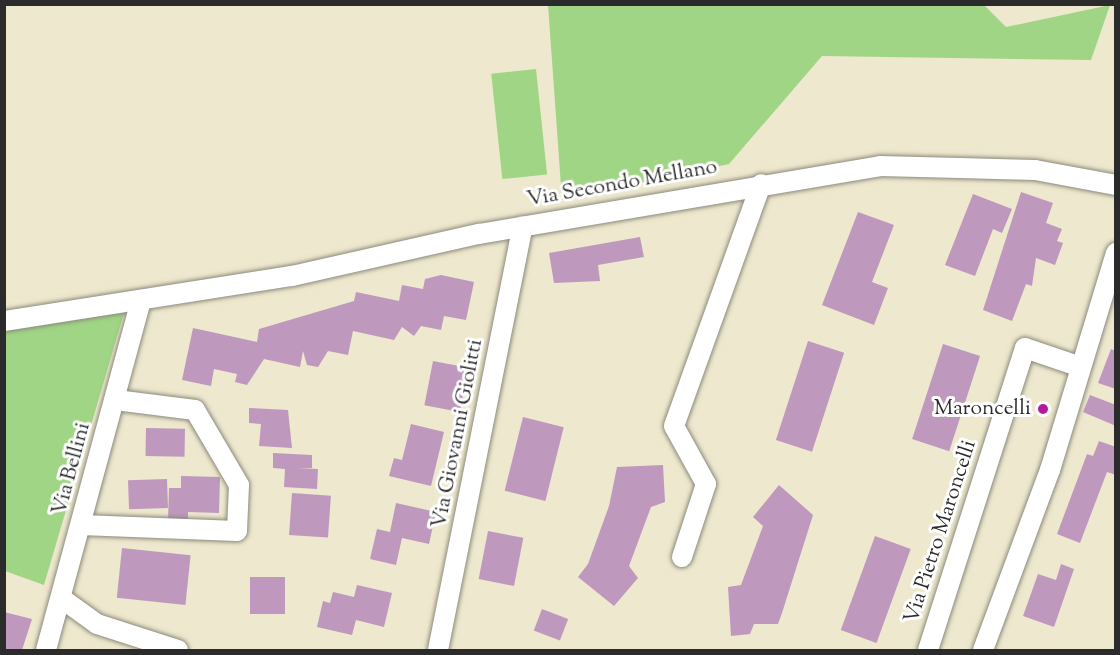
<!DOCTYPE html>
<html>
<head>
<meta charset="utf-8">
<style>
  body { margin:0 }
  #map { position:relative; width:1120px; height:655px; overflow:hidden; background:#ede8ce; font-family:"Sorts Mill Goudy",serif }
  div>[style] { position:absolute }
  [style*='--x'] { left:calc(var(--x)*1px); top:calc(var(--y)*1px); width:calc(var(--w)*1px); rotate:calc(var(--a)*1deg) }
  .green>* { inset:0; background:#a0d585; transform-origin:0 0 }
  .building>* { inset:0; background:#bf98be; transform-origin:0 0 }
  .roads { filter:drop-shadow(0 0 2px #8c8a7c) drop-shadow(0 0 2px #8c8a7c) }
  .minor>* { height:20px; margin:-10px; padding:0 10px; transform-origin:10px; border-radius:10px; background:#fff }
  .dots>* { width:16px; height:16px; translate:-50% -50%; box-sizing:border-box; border:3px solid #fff; border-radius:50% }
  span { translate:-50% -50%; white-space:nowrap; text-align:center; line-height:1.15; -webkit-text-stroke:6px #fff; paint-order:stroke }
  .street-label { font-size:21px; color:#2b2b2b }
  .poi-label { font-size:21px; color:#2b2b2b }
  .right { translate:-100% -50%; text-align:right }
  .frame { position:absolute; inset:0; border:6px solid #2b2b2b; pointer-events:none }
</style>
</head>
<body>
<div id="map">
  <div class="green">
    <i style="clip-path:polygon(984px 5px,1006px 27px,1110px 5px,1091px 60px,822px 56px,729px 164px,562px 200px,548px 5px)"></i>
    <i style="left:536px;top:69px;width:106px;height:45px;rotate:84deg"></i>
    <i style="clip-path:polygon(124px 313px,44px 585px,5px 571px,4px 327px)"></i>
  </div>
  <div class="building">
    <i style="clip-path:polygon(1021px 192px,1053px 203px,1046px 223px,1062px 229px,1057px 241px,1063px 243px,1055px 265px,1036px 258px,1032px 286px,1026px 284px,1012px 321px,983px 310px)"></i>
    <i style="clip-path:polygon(973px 194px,1012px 209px,1002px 233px,993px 229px,975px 276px,945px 265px)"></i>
    <i style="clip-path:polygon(858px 212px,894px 225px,872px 282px,888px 288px,874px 325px,822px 305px)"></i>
    <i style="clip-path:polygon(640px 237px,644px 257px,598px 265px,600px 281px,554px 283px,549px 253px)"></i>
    <i style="clip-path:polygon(441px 275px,474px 282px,466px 320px,444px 316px,441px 330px,421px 326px,414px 336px,402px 327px,394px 340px,353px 331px,348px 355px,328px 351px,318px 367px,307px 365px,303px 351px,300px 367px,264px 359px,247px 385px,235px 382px,237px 374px,214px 369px,211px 386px,182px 380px,193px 328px,257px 342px,259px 329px,354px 301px,356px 292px,399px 301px,402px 285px,423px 289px,425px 279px)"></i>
    <i style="left:808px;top:341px;width:38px;height:104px;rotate:18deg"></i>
    <i style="left:943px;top:344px;width:39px;height:100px;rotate:18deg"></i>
    <i style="clip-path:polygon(1111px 349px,1116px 351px,1116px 389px,1098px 383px)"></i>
    <i style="left:433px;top:361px;width:36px;height:45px;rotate:11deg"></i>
    <i style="clip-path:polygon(1090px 395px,1116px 405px,1116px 426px,1083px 412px)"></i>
    <i style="clip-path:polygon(249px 408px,288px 410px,292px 448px,259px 446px,261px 424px,249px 423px)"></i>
    <i style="left:523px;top:417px;width:42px;height:76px;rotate:14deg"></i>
    <i style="clip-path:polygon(411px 424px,444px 432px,431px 486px,389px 476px,394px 458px,402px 460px)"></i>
    <i style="left:146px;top:428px;width:39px;height:28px;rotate:1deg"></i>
    <i style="clip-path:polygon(1099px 441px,1116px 447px,1116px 475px,1107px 472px,1080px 543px,1057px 534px,1087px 454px,1093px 456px)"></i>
    <i style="clip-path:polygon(273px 453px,312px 455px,312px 468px,297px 468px,318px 469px,317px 489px,284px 487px,285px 469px,273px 468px)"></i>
    <i style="clip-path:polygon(663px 465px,665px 502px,651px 507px,629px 566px,638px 578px,614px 606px,578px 577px,588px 564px,609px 506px,617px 467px)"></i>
    <i style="clip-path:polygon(181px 476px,220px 477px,219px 513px,188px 512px,188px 522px,168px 521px,169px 488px,181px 488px)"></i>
    <i style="left:167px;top:479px;width:29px;height:39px;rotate:88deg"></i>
    <i style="clip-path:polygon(779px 485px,813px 515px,782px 613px,778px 624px,754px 624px,750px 634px,731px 636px,728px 587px,741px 585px,763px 526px,753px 517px)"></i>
    <i style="left:292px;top:493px;width:39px;height:42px;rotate:4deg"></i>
    <i style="clip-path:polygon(396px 503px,436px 512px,429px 544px,402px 538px,396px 565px,370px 559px,377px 529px,390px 532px)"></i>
    <i style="left:488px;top:531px;width:36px;height:49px;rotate:11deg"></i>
    <i style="left:875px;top:536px;width:38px;height:100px;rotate:20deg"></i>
    <i style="left:122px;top:548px;width:69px;height:50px;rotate:6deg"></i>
    <i style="clip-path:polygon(1061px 564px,1074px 569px,1054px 627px,1023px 616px,1038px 574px,1056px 580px)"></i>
    <i style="left:250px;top:577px;width:35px;height:37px"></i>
    <i style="clip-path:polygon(357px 585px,392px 593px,384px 627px,356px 620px,352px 635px,317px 627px,323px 601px,330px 603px,333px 592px,354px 597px)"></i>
    <i style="left:542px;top:609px;width:28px;height:23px;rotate:21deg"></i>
    <i style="clip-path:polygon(4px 612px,32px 619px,22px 650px,4px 650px)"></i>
  </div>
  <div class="roads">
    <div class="minor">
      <i style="--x:4;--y:321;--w:291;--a:-8.9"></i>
      <i style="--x:292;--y:276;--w:192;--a:-12.7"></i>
      <i style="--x:479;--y:234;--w:407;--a:-9.6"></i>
      <i style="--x:880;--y:166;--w:155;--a:1.5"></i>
      <i style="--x:1035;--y:170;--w:82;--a:10.5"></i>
      <i style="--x:81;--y:525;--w:156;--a:2.2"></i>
      <i style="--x:237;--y:531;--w:46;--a:-87.5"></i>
      <i style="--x:239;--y:485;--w:87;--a:-120.4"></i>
      <i style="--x:195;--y:410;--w:80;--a:-172.8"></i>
      <i style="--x:682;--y:557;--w:77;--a:-71.8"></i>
      <i style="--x:706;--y:484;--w:66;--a:-118.9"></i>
      <i style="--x:674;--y:426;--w:257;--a:-70.2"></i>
      <i style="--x:61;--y:598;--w:44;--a:35.8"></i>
      <i style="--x:97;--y:624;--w:85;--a:17.8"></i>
      <i style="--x:46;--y:650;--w:363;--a:-74.8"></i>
      <i style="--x:438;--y:650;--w:432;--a:-78.7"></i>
      <i style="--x:928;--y:650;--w:317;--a:-72.2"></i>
      <i style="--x:1025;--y:348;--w:59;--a:18.7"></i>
      <i style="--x:983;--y:650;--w:192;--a:-69.6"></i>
      <i style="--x:1050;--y:470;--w:227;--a:-73.1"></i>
    </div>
  </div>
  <div class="dots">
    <i style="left:1043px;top:409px;background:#b5179e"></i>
  </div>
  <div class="street-label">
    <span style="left:622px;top:184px;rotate:-10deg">Via Secondo Mellano</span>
    <span style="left:458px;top:434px;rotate:-79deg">Via Giovanni Giolitti</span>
    <span style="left:72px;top:469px;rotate:-75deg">Via Bellini</span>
    <span style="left:941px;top:532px;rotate:-72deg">Via Pietro Maroncelli</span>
  </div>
  <div class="poi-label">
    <span class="right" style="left:1031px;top:409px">Maroncelli</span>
  </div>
  <div class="frame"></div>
</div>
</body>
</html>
